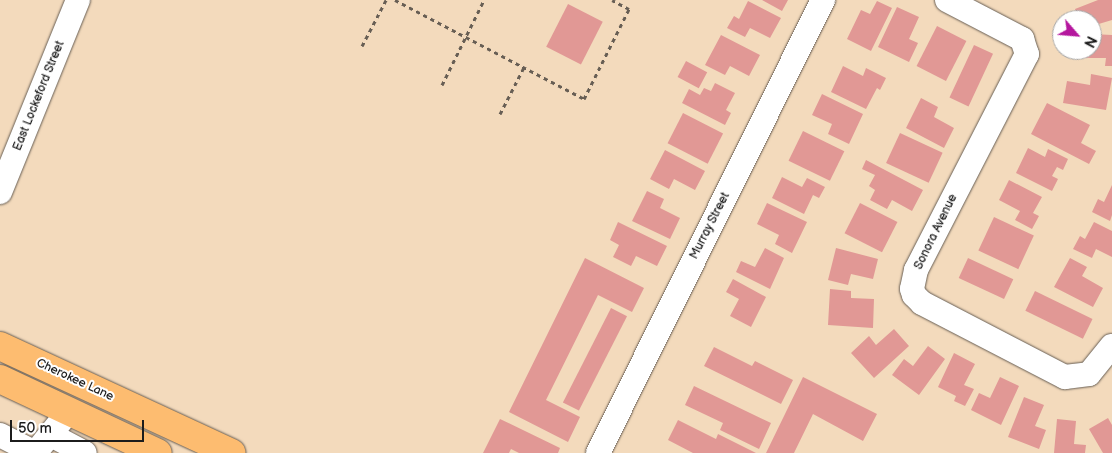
<!DOCTYPE html>
<html>
<head>
<meta charset="utf-8">
<style>
  body { margin:0 }
  #map { position:relative; width:1112px; height:453px; overflow:hidden; background:#f3dabc; font-family:"Balsamiq Sans",sans-serif }
  div>[style] { position:absolute }
  [style*='--x'] { left:calc(var(--x)*1px); top:calc(var(--y)*1px); width:calc(var(--w)*1px); rotate:calc(var(--a)*1deg) }
  .building>* { inset:0; background:#e19895; transform-origin:0 0 }
  .path>* { height:3px; margin-top:-1.5px; transform-origin:0; background:repeating-linear-gradient(90deg,#675e54 0 4px,transparent 0 8px) }
  .roads { filter:drop-shadow(0 0 1px #675e54) drop-shadow(0 0 1px #675e54) }
  .minor>* { height:24px; margin:-12px; padding:0 12px; transform-origin:12px; border-radius:12px; background:#fff }
  .major>* { height:28px; margin:-14px; padding:0 14px; transform-origin:14px; border-radius:14px; background:#fdbc70 }
  span { translate:-50% -50%; white-space:nowrap; text-align:center; line-height:1.15; -webkit-text-stroke:4px #fff; paint-order:stroke }
  .street-label { font-size:12px; color:#1c1c1c }
  .north { position:absolute; left:1052px; top:10px; width:50px; height:50px; box-sizing:border-box; background:#fff; border:1px solid #a4a4a4; border-radius:50%; rotate:117deg; font-size:14px; font-weight:700; line-height:20px; text-align:center; color:#1c1c1c }
  .north::after { content:''; display:block; margin:auto; width:18px; height:22px; background:#b5179e; clip-path:polygon(50% 0,100% 100%,50% 72%,0 100%) }
  .scale { position:absolute; left:10px; top:420px; width:134px; height:22px; box-sizing:border-box; border:2px solid #1c1c1c; border-top:0; padding-left:6px; font-size:15px; line-height:18px; white-space:nowrap; color:#1c1c1c; -webkit-text-stroke:4px #fff; paint-order:stroke }
</style>
</head>
<body>
<div id="map">
  <div class="building">
    <i style="clip-path:polygon(762px 0,788px 0,782px 11px)"></i>
    <i style="clip-path:polygon(1098px 0,1112px 0,1112px 20px,1092px 26px,1092px 20px,1078px 20px,1075px 9px)"></i>
    <i style="clip-path:polygon(748px 1px,781px 18px,770px 38px,750px 28px,745px 37px,727px 28px,734px 16px,739px 19px)"></i>
    <i style="clip-path:polygon(877px 1px,892px 8px,871px 51px,847px 39px,861px 10px,870px 14px)"></i>
    <i style="left:568px;top:4px;width:39px;height:48px;rotate:27deg"></i>
    <i style="clip-path:polygon(897px 7px,919px 17px,909px 39px,918px 43px,909px 62px,878px 47px)"></i>
    <i style="left:937px;top:26px;width:33px;height:45px;rotate:27deg"></i>
    <i style="clip-path:polygon(1092px 34px,1112px 35px,1112px 66px,1105px 66px,1106px 58px,1080px 58px,1080px 50px,1092px 50px)"></i>
    <i style="clip-path:polygon(721px 35px,760px 55px,749px 76px,730px 66px,725px 75px,705px 65px)"></i>
    <i style="left:974px;top:45px;width:21px;height:58px;rotate:25deg"></i>
    <i style="left:686px;top:61px;width:24px;height:18px;rotate:28deg"></i>
    <i style="clip-path:polygon(843px 66px,863px 76px,866px 68px,886px 78px,880px 90px,877px 88px,866px 109px,831px 92px)"></i>
    <i style="clip-path:polygon(1091px 74px,1112px 78px,1106px 110px,1063px 103px,1067px 81px,1090px 85px)"></i>
    <i style="clip-path:polygon(715px 83px,735px 93px,726px 110px,731px 113px,725px 125px,682px 103px,689px 89px,700px 95px,704px 88px,711px 91px)"></i>
    <i style="clip-path:polygon(822px 94px,863px 114px,849px 144px,828px 134px,832px 124px,812px 115px)"></i>
    <i style="clip-path:polygon(921px 98px,938px 107px,934px 117px,954px 128px,944px 148px,906px 128px)"></i>
    <i style="clip-path:polygon(1047px 103px,1090px 125px,1081px 143px,1096px 151px,1089px 164px,1031px 134px)"></i>
    <i style="left:683px;top:113px;width:45px;height:34px;rotate:27deg"></i>
    <i style="left:803px;top:131px;width:46px;height:33px;rotate:26deg"></i>
    <i style="left:900px;top:133px;width:47px;height:33px;rotate:25deg"></i>
    <i style="clip-path:polygon(1028px 148px,1045px 157px,1048px 149px,1068px 159px,1063px 170px,1057px 167px,1052px 176px,1058px 179px,1052px 191px,1016px 173px)"></i>
    <i style="clip-path:polygon(665px 150px,705px 171px,695px 190px,674px 179px,669px 189px,650px 179px)"></i>
    <i style="clip-path:polygon(866px 160px,923px 190px,912px 211px,892px 200px,887px 209px,870px 200px,875px 190px,869px 186px,875px 175px,862px 169px)"></i>
    <i style="clip-path:polygon(782px 177px,802px 187px,807px 178px,825px 187px,819px 198px,813px 195px,804px 214px,772px 198px)"></i>
    <i style="clip-path:polygon(1009px 180px,1042px 197px,1033px 213px,1039px 216px,1032px 229px,1015px 220px,1020px 211px,999px 200px)"></i>
    <i style="clip-path:polygon(1112px 185px,1112px 215px,1110px 221px,1092px 212px,1098px 199px,1104px 202px)"></i>
    <i style="clip-path:polygon(647px 191px,664px 199px,660px 208px,680px 218px,670px 239px,632px 221px)"></i>
    <i style="clip-path:polygon(767px 203px,807px 222px,792px 253px,775px 244px,779px 235px,757px 224px)"></i>
    <i style="left:860px;top:203px;width:42px;height:34px;rotate:27deg"></i>
    <i style="left:994px;top:217px;width:44px;height:37px;rotate:25deg"></i>
    <i style="clip-path:polygon(618px 222px,667px 246px,657px 266px,636px 256px,631px 266px,613px 257px,619px 245px,610px 240px)"></i>
    <i style="clip-path:polygon(1094px 222px,1112px 231px,1112px 257px,1096px 249px,1092px 258px,1073px 249px,1080px 236px,1085px 239px)"></i>
    <i style="clip-path:polygon(765px 248px,784px 258px,770px 289px,736px 272px,741px 261px,755px 267px)"></i>
    <i style="clip-path:polygon(836px 248px,878px 259px,873px 279px,851px 274px,848px 285px,828px 280px)"></i>
    <i style="clip-path:polygon(585px 258px,644px 288px,632px 312px,598px 295px,546px 400px,580px 417px,568px 442px,509px 412px)"></i>
    <i style="left:968px;top:258px;width:50px;height:22px;rotate:25deg"></i>
    <i style="clip-path:polygon(1070px 258px,1087px 267px,1082px 276px,1103px 288px,1093px 307px,1054px 287px)"></i>
    <i style="clip-path:polygon(733px 279px,766px 297px,751px 327px,730px 316px,739px 299px,726px 292px)"></i>
    <i style="clip-path:polygon(830px 289px,851px 291px,851px 298px,874px 299px,873px 328px,828px 325px)"></i>
    <i style="left:1035px;top:291px;width:64px;height:22px;rotate:26deg"></i>
    <i style="left:611px;top:308px;width:18px;height:106px;rotate:27deg"></i>
    <i style="clip-path:polygon(894px 329px,909px 346px,874px 378px,851px 353px,869px 336px,876px 345px)"></i>
    <i style="clip-path:polygon(928px 346px,945px 359px,919px 395px,892px 375px,904px 359px,913px 366px)"></i>
    <i style="clip-path:polygon(714px 347px,752px 366px,755px 361px,793px 380px,781px 404px,704px 366px)"></i>
    <i style="clip-path:polygon(954px 353px,975px 364px,964px 385px,974px 389px,965px 406px,954px 401px,956px 396px,938px 387px)"></i>
    <i style="clip-path:polygon(803px 377px,877px 414px,863px 441px,813px 414px,794px 453px,766px 453px)"></i>
    <i style="clip-path:polygon(1000px 377px,1019px 386px,1001px 425px,971px 410px,979px 393px,990px 398px)"></i>
    <i style="clip-path:polygon(694px 386px,771px 423px,759px 449px,720px 430px,723px 423px,685px 405px)"></i>
    <i style="clip-path:polygon(1024px 397px,1044px 405px,1035px 426px,1046px 430px,1039px 449px,1008px 437px)"></i>
    <i style="clip-path:polygon(1108px 418px,1112px 425px,1112px 453px,1103px 453px,1089px 429px)"></i>
    <i style="clip-path:polygon(500px 419px,560px 448px,558px 453px,519px 453px,511px 449px,509px 453px,483px 453px)"></i>
    <i style="clip-path:polygon(1057px 419px,1076px 421px,1074px 444px,1086px 445px,1085px 453px,1054px 453px)"></i>
    <i style="clip-path:polygon(678px 420px,716px 439px,718px 434px,756px 453px,693px 453px,668px 440px)"></i>
  </div>
  <div class="path">
    <i style="--x:395;--y:0;--w:213;--a:27.6"></i>
    <i style="--x:584;--y:99;--w:101;--a:-63.4"></i>
    <i style="--x:629;--y:9;--w:19;--a:-152"></i>
    <i style="--x:362;--y:46;--w:52;--a:-62.4"></i>
    <i style="--x:442;--y:85;--w:95;--a:-63.7"></i>
    <i style="--x:500;--y:114;--w:53;--a:-62.9"></i>
  </div>
  <div class="roads">
    <div class="minor">
      <i style="--x:947;--y:0;--w:85;--a:27.5"></i>
      <i style="--x:1022;--y:39;--w:16;--a:72"></i>
      <i style="--x:1027;--y:54;--w:243;--a:117.2"></i>
      <i style="--x:916;--y:270;--w:19;--a:102"></i>
      <i style="--x:912;--y:289;--w:6;--a:72"></i>
      <i style="--x:914;--y:295;--w:11;--a:45"></i>
      <i style="--x:922;--y:303;--w:161;--a:27.4"></i>
      <i style="--x:1065;--y:377;--w:24;--a:-7"></i>
      <i style="--x:1089;--y:374;--w:36;--a:-51"></i>
      <i style="--x:0;--y:192;--w:207;--a:-67.9"></i>
      <i style="--x:0;--y:435;--w:39;--a:27"></i>
      <i style="--x:51;--y:435;--w:38;--a:28"></i>
      <i style="--x:36;--y:452;--w:53;--a:-51.2"></i>
      <i style="--x:598;--y:453;--w:506;--a:-63.59"></i>
    </div>
    <div class="major">
      <i style="--x:0;--y:346;--w:255;--a:24.8"></i>
      <i style="--x:0;--y:379;--w:174;--a:25.1"></i>
    </div>
  </div>
  <div class="street-label">
    <span style="left:39px;top:96px;rotate:-68deg">East Lockeford Street</span>
    <span style="left:710px;top:226px;rotate:-63deg">Murray Street</span>
    <span style="left:936px;top:232px;rotate:-64deg">Sonora Avenue</span>
    <span style="left:75px;top:380px;rotate:25deg">Cherokee Lane</span>
  </div>
  <div class="north">N</div>
  <div class="scale">50 m</div>
</div>
</body>
</html>
